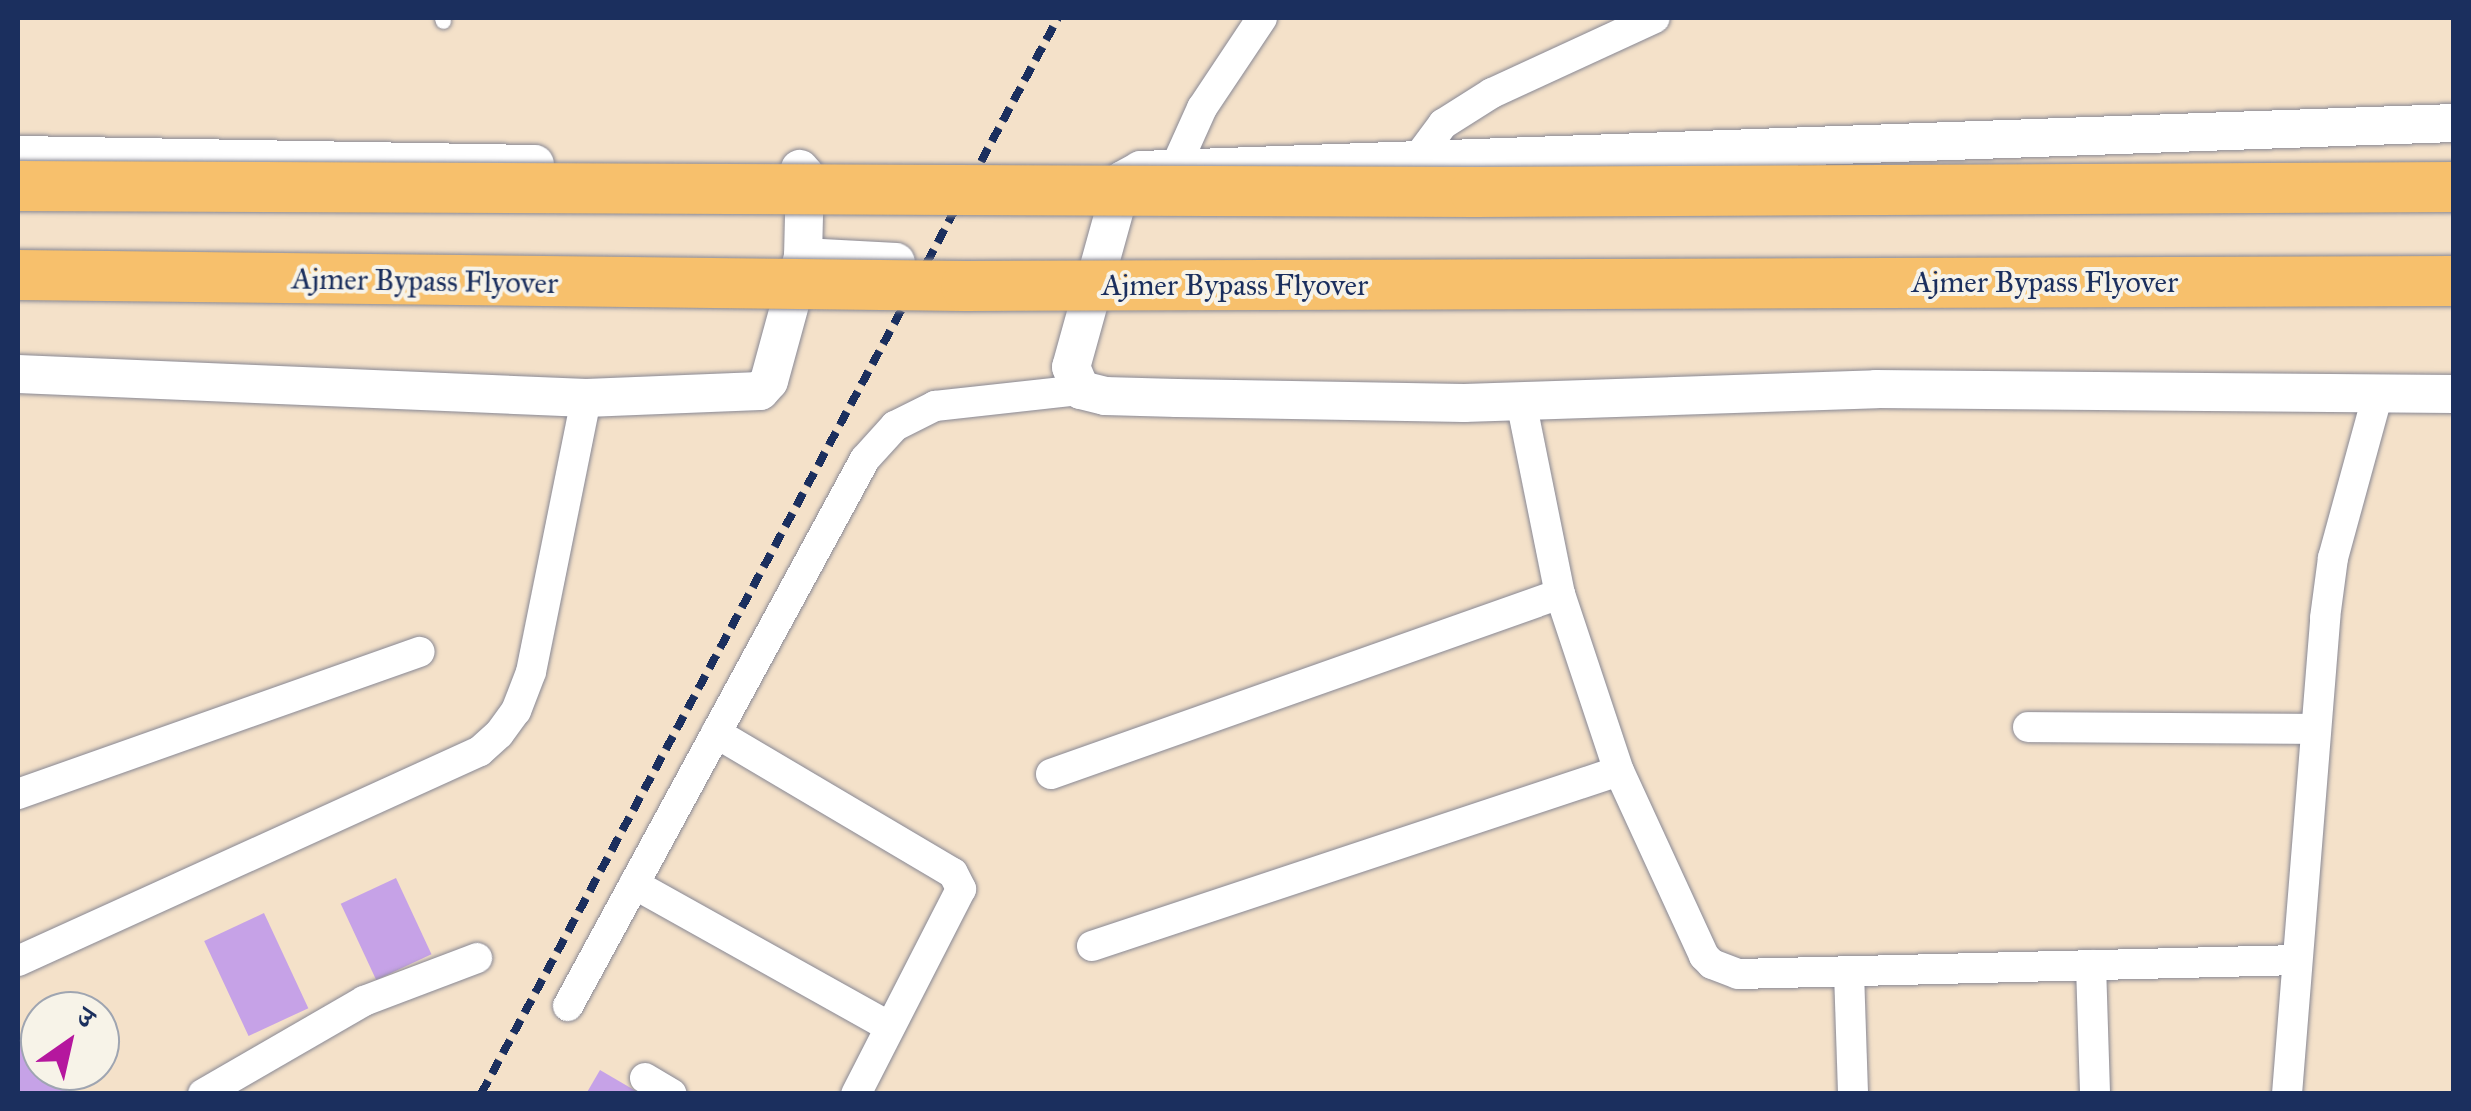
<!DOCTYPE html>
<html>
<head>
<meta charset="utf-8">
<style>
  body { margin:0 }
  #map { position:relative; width:2471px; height:1111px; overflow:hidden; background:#f4e1c9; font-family:"IM FELL Great Primer","Noto Serif Devanagari",serif }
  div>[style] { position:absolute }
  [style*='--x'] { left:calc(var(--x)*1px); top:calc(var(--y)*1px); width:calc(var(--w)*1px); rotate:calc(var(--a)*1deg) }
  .building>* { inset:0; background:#c6a2e7; transform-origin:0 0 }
  .roads { filter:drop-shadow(0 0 2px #888894) drop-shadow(0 0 2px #888894) }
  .service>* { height:15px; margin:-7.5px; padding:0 7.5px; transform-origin:7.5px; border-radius:7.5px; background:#fff }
  .minor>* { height:30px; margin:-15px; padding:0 15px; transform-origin:15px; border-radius:15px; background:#fff }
  .tertiary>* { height:38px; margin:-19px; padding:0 19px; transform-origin:19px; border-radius:19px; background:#fff }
  .rail>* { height:8px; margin-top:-4px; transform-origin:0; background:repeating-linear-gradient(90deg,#1b2f5e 0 15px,transparent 0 23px) }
  .bridges { filter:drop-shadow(0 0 2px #888894) drop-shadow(0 0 2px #888894) }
  .trunk-bridge>* { height:50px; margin:-25px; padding:0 25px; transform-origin:25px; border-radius:25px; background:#f7c06c }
  span { translate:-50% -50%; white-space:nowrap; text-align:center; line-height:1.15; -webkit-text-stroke:8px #f7f3e8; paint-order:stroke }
  .street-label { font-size:30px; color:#1b2f5e }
  .frame { position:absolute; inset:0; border:20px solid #1b2f5e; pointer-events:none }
  .north { position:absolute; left:20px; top:991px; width:100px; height:100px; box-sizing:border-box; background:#f7f3e8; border:2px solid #9fa5b1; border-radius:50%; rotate:34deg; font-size:28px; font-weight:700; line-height:40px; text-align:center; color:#1b2f5e }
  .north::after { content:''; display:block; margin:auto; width:35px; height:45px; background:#b5179e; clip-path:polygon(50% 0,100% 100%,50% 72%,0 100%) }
</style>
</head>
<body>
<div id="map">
  <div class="building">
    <i style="left:396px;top:878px;width:84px;height:61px;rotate:65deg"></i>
    <i style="left:264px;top:913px;width:105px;height:66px;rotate:65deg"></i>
    <i style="clip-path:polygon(38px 1029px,40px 1071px,58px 1071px,69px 1094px,18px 1094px,18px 1039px)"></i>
    <i style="clip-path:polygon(600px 1070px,641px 1094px,586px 1094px)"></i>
  </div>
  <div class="roads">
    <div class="service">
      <i style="--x:442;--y:18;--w:3;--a:72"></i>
    </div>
    <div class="minor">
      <i style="--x:1417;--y:159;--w:44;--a:-53.4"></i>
      <i style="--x:1443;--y:124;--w:58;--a:-32.3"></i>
      <i style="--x:1492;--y:93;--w:179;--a:-24.7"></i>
      <i style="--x:1175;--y:168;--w:66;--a:-65.8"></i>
      <i style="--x:1202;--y:108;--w:108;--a:-56.3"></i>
      <i style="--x:1521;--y:401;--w:197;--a:78.6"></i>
      <i style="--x:1560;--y:594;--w:187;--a:71.6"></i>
      <i style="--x:1619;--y:771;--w:204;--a:65.3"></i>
      <i style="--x:1704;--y:956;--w:11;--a:45"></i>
      <i style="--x:1712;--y:964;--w:28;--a:21"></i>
      <i style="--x:1738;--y:974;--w:559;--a:-1.43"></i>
      <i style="--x:2028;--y:727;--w:286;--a:0.4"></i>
      <i style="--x:716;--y:733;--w:275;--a:30.6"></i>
      <i style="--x:953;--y:873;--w:18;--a:63"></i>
      <i style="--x:961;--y:889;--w:230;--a:117.1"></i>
      <i style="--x:1051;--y:774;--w:540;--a:-19.48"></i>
      <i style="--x:18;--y:794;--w:426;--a:-19.5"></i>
      <i style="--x:634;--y:884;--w:293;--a:29.2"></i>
      <i style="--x:1092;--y:946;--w:555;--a:-18.37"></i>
      <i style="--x:18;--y:961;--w:507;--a:-24.44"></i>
      <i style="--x:480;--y:751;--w:25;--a:-42"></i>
      <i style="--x:499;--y:734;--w:29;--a:-54"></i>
      <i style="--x:516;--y:711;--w:42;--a:-69"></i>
      <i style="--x:531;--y:672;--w:279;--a:-78.6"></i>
      <i style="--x:2091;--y:965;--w:129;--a:88.2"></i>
      <i style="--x:1849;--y:972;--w:122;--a:88.1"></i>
      <i style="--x:568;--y:1006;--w:622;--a:-61.5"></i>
      <i style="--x:865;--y:459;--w:45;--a:-47.7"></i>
      <i style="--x:895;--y:426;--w:45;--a:-26.6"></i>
      <i style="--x:935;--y:406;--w:147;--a:-6.3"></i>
      <i style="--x:645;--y:1078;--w:31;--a:31"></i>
      <i style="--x:203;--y:1094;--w:186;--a:-30"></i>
      <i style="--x:364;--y:1001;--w:121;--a:-20.8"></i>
      <i style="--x:2287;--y:1094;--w:478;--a:-85.4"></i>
      <i style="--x:2325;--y:618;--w:61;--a:-82.4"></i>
      <i style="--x:2333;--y:558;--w:171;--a:-74.7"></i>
    </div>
    <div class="tertiary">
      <i style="--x:2454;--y:123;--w:1314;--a:177.95"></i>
      <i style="--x:1141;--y:170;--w:21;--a:151"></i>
      <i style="--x:1123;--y:180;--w:194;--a:105.5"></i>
      <i style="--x:1071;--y:367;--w:25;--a:67"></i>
      <i style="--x:1081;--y:390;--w:25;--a:14"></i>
      <i style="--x:1105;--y:396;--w:72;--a:1.6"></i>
      <i style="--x:1177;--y:398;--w:287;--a:1"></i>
      <i style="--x:1464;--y:403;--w:412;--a:-1.9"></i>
      <i style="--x:1876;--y:389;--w:578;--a:0.5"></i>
      <i style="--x:18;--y:155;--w:517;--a:1"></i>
      <i style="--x:803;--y:257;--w:93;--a:3.1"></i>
      <i style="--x:18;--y:374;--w:569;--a:2.42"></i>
      <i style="--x:586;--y:398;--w:174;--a:-2.3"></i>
      <i style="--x:760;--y:391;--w:13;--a:-48"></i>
      <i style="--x:769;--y:381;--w:129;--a:-74.7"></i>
      <i style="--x:803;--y:257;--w:82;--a:-88.6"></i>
      <i style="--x:805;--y:175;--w:8;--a:-130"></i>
    </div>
  </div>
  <div class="rail">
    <i style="--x:481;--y:1094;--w:1221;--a:-61.8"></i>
  </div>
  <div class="bridges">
    <div class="trunk-bridge">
      <i style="--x:18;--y:186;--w:1457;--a:0.24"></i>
      <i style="--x:1475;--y:192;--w:979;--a:-0.29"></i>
      <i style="--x:18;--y:275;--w:948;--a:0.66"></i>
      <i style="--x:966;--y:286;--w:1488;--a:-0.19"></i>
    </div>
  </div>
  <div class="street-label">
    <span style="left:425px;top:281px;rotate:1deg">Ajmer Bypass Flyover</span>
    <span style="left:2045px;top:282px">Ajmer Bypass Flyover</span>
    <span style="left:1235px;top:285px">Ajmer Bypass Flyover</span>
  </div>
  <div class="frame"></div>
  <div class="north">उ</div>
</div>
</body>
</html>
